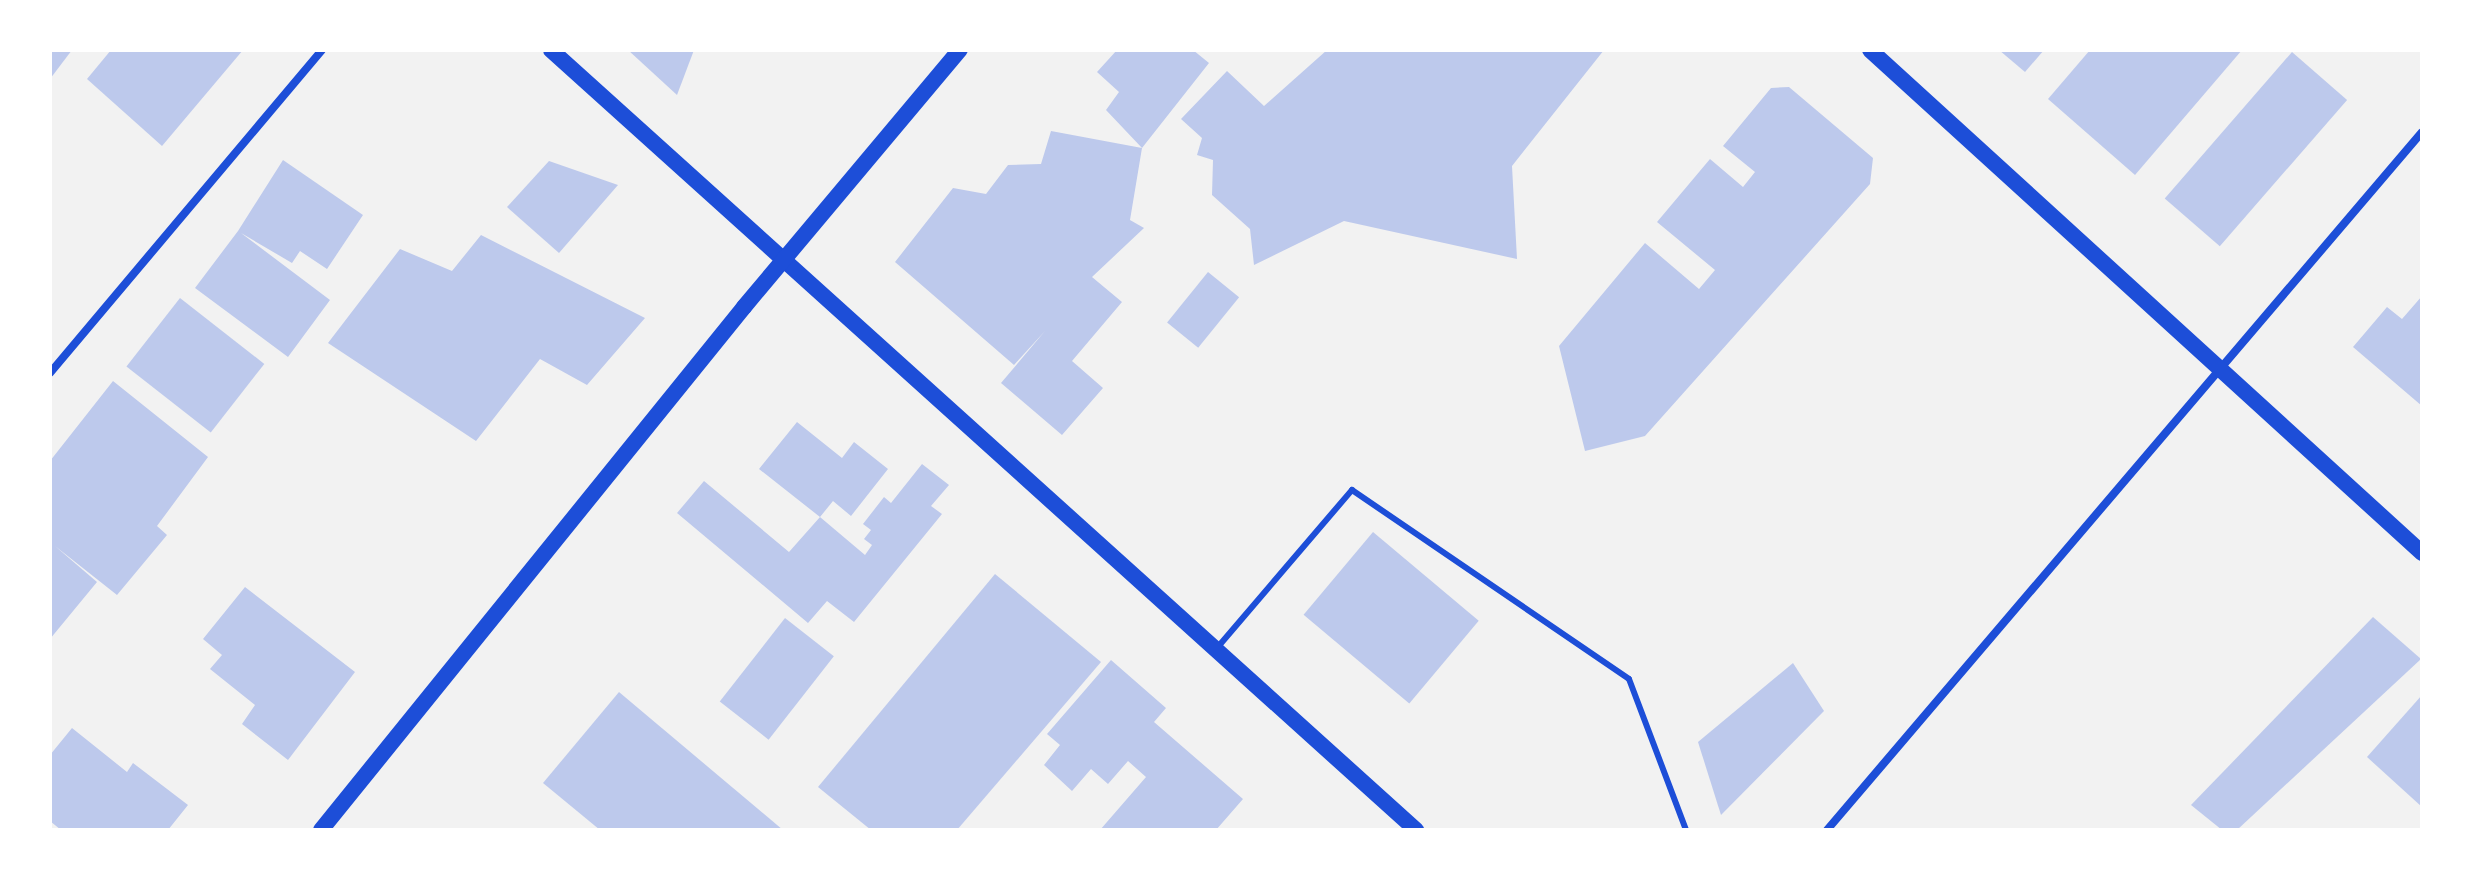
<!DOCTYPE html>
<html>
<head>
<meta charset="utf-8">
<style>
  body { margin:0 }
  #map { position:relative; width:2472px; height:880px; overflow:hidden; background:#f2f2f2; font-family:"Sofia Sans Condensed",sans-serif }
  div>[style] { position:absolute }
  [style*='--x'] { left:calc(var(--x)*1px); top:calc(var(--y)*1px); width:calc(var(--w)*1px); rotate:calc(var(--a)*1deg) }
  .building>* { inset:0; background:#bdc9ec; transform-origin:0 0 }
  .service>* { height:6px; margin:-3px; padding:0 3px; transform-origin:3px; border-radius:3px; background:#1d4ed8 }
  .minor>* { height:8px; margin:-4px; padding:0 4px; transform-origin:4px; border-radius:4px; background:#1d4ed8 }
  .secondary>* { height:16px; margin:-8px; padding:0 8px; transform-origin:8px; border-radius:8px; background:#1d4ed8 }
  span { translate:-50% -50%; white-space:nowrap; text-align:center; line-height:1.15; -webkit-text-stroke:6px #fff; paint-order:stroke }
  .frame { position:absolute; inset:0; border:52px solid #fff; pointer-events:none }
</style>
</head>
<body>
<div id="map">
  <div class="building">
    <i style="clip-path:polygon(50px 50px,72px 50px,50px 79px)"></i>
    <i style="clip-path:polygon(111px 50px,243px 50px,162px 146px,87px 79px)"></i>
    <i style="clip-path:polygon(628px 50px,694px 50px,677px 95px)"></i>
    <i style="clip-path:polygon(1117px 50px,1193px 50px,1209px 63px,1142px 148px,1106px 110px,1119px 92px,1097px 72px)"></i>
    <i style="clip-path:polygon(1327px 50px,1604px 50px,1512px 166px,1517px 259px,1344px 221px,1254px 265px,1250px 229px,1212px 195px,1213px 160px,1197px 155px,1202px 138px,1181px 119px,1227px 71px,1264px 106px)"></i>
    <i style="clip-path:polygon(1999px 50px,2044px 50px,2025px 72px)"></i>
    <i style="clip-path:polygon(2090px 50px,2242px 50px,2135px 175px,2048px 99px)"></i>
    <i style="left:2292px;top:52px;width:73px;height:194px;rotate:41deg"></i>
    <i style="clip-path:polygon(1789px 87px,1873px 158px,1870px 184px,1645px 436px,1585px 451px,1559px 346px,1645px 243px,1699px 289px,1715px 270px,1657px 222px,1710px 159px,1743px 187px,1755px 172px,1723px 146px,1771px 88px)"></i>
    <i style="clip-path:polygon(1051px 131px,1142px 148px,1130px 220px,1144px 228px,1092px 277px,1122px 302px,1072px 361px,1103px 388px,1062px 435px,1001px 383px,1045px 331px,1014px 365px,895px 262px,953px 188px,986px 194px,1008px 165px,1041px 164px)"></i>
    <i style="clip-path:polygon(283px 160px,363px 215px,327px 269px,300px 251px,292px 263px,241px 233px,330px 300px,288px 357px,195px 288px,238px 231px)"></i>
    <i style="clip-path:polygon(549px 161px,618px 185px,559px 253px,507px 207px)"></i>
    <i style="clip-path:polygon(481px 235px,645px 318px,587px 385px,540px 359px,476px 441px,328px 343px,400px 249px,452px 271px)"></i>
    <i style="left:1208px;top:272px;width:40px;height:65px;rotate:39deg"></i>
    <i style="clip-path:polygon(2422px 296px,2422px 406px,2353px 347px,2387px 307px,2402px 319px)"></i>
    <i style="left:180px;top:298px;width:107px;height:87px;rotate:38deg"></i>
    <i style="clip-path:polygon(113px 381px,208px 457px,157px 526px,167px 535px,117px 595px,55px 546px,97px 582px,50px 639px,50px 461px)"></i>
    <i style="clip-path:polygon(797px 422px,842px 458px,854px 442px,888px 469px,851px 516px,833px 501px,820px 517px,759px 469px)"></i>
    <i style="clip-path:polygon(922px 464px,949px 485px,931px 506px,942px 514px,854px 622px,827px 601px,808px 623px,677px 513px,704px 481px,789px 552px,820px 517px,865px 555px,872px 545px,864px 539px,871px 530px,863px 524px,884px 497px,891px 503px)"></i>
    <i style="left:1373px;top:532px;width:138px;height:108px;rotate:40deg"></i>
    <i style="clip-path:polygon(995px 574px,1101px 662px,957px 830px,871px 830px,818px 787px)"></i>
    <i style="clip-path:polygon(245px 587px,355px 672px,288px 760px,242px 724px,255px 705px,210px 669px,222px 655px,203px 639px)"></i>
    <i style="clip-path:polygon(2373px 617px,2421px 659px,2237px 830px,2222px 830px,2191px 805px)"></i>
    <i style="left:785px;top:618px;width:62px;height:106px;rotate:38deg"></i>
    <i style="clip-path:polygon(1111px 660px,1166px 708px,1154px 722px,1243px 799px,1216px 830px,1100px 830px,1146px 777px,1128px 761px,1108px 784px,1091px 769px,1072px 791px,1044px 765px,1060px 745px,1047px 734px)"></i>
    <i style="clip-path:polygon(1793px 663px,1824px 711px,1721px 815px,1698px 742px)"></i>
    <i style="clip-path:polygon(619px 692px,783px 830px,600px 830px,543px 783px)"></i>
    <i style="clip-path:polygon(2422px 695px,2422px 807px,2367px 757px)"></i>
    <i style="clip-path:polygon(72px 728px,127px 772px,133px 763px,188px 805px,168px 830px,61px 830px,50px 821px,50px 755px)"></i>
  </div>
  <div class="service">
    <i style="--x:1217;--y:648;--w:208;--a:-49.5"></i>
    <i style="--x:1352;--y:490;--w:335;--a:34.3"></i>
    <i style="--x:1629;--y:679;--w:161;--a:69.3"></i>
  </div>
  <div class="minor">
    <i style="--x:50;--y:373;--w:422;--a:-49.9"></i>
    <i style="--x:1827;--y:830;--w:917;--a:-49.55"></i>
  </div>
  <div class="secondary">
    <i style="--x:551;--y:50;--w:1165;--a:42.04"></i>
    <i style="--x:1870;--y:50;--w:747;--a:42.34"></i>
    <i style="--x:321;--y:830;--w:673;--a:-51.03"></i>
    <i style="--x:744;--y:307;--w:336;--a:-50"></i>
  </div>
  <div class="frame"></div>
</div>
</body>
</html>
